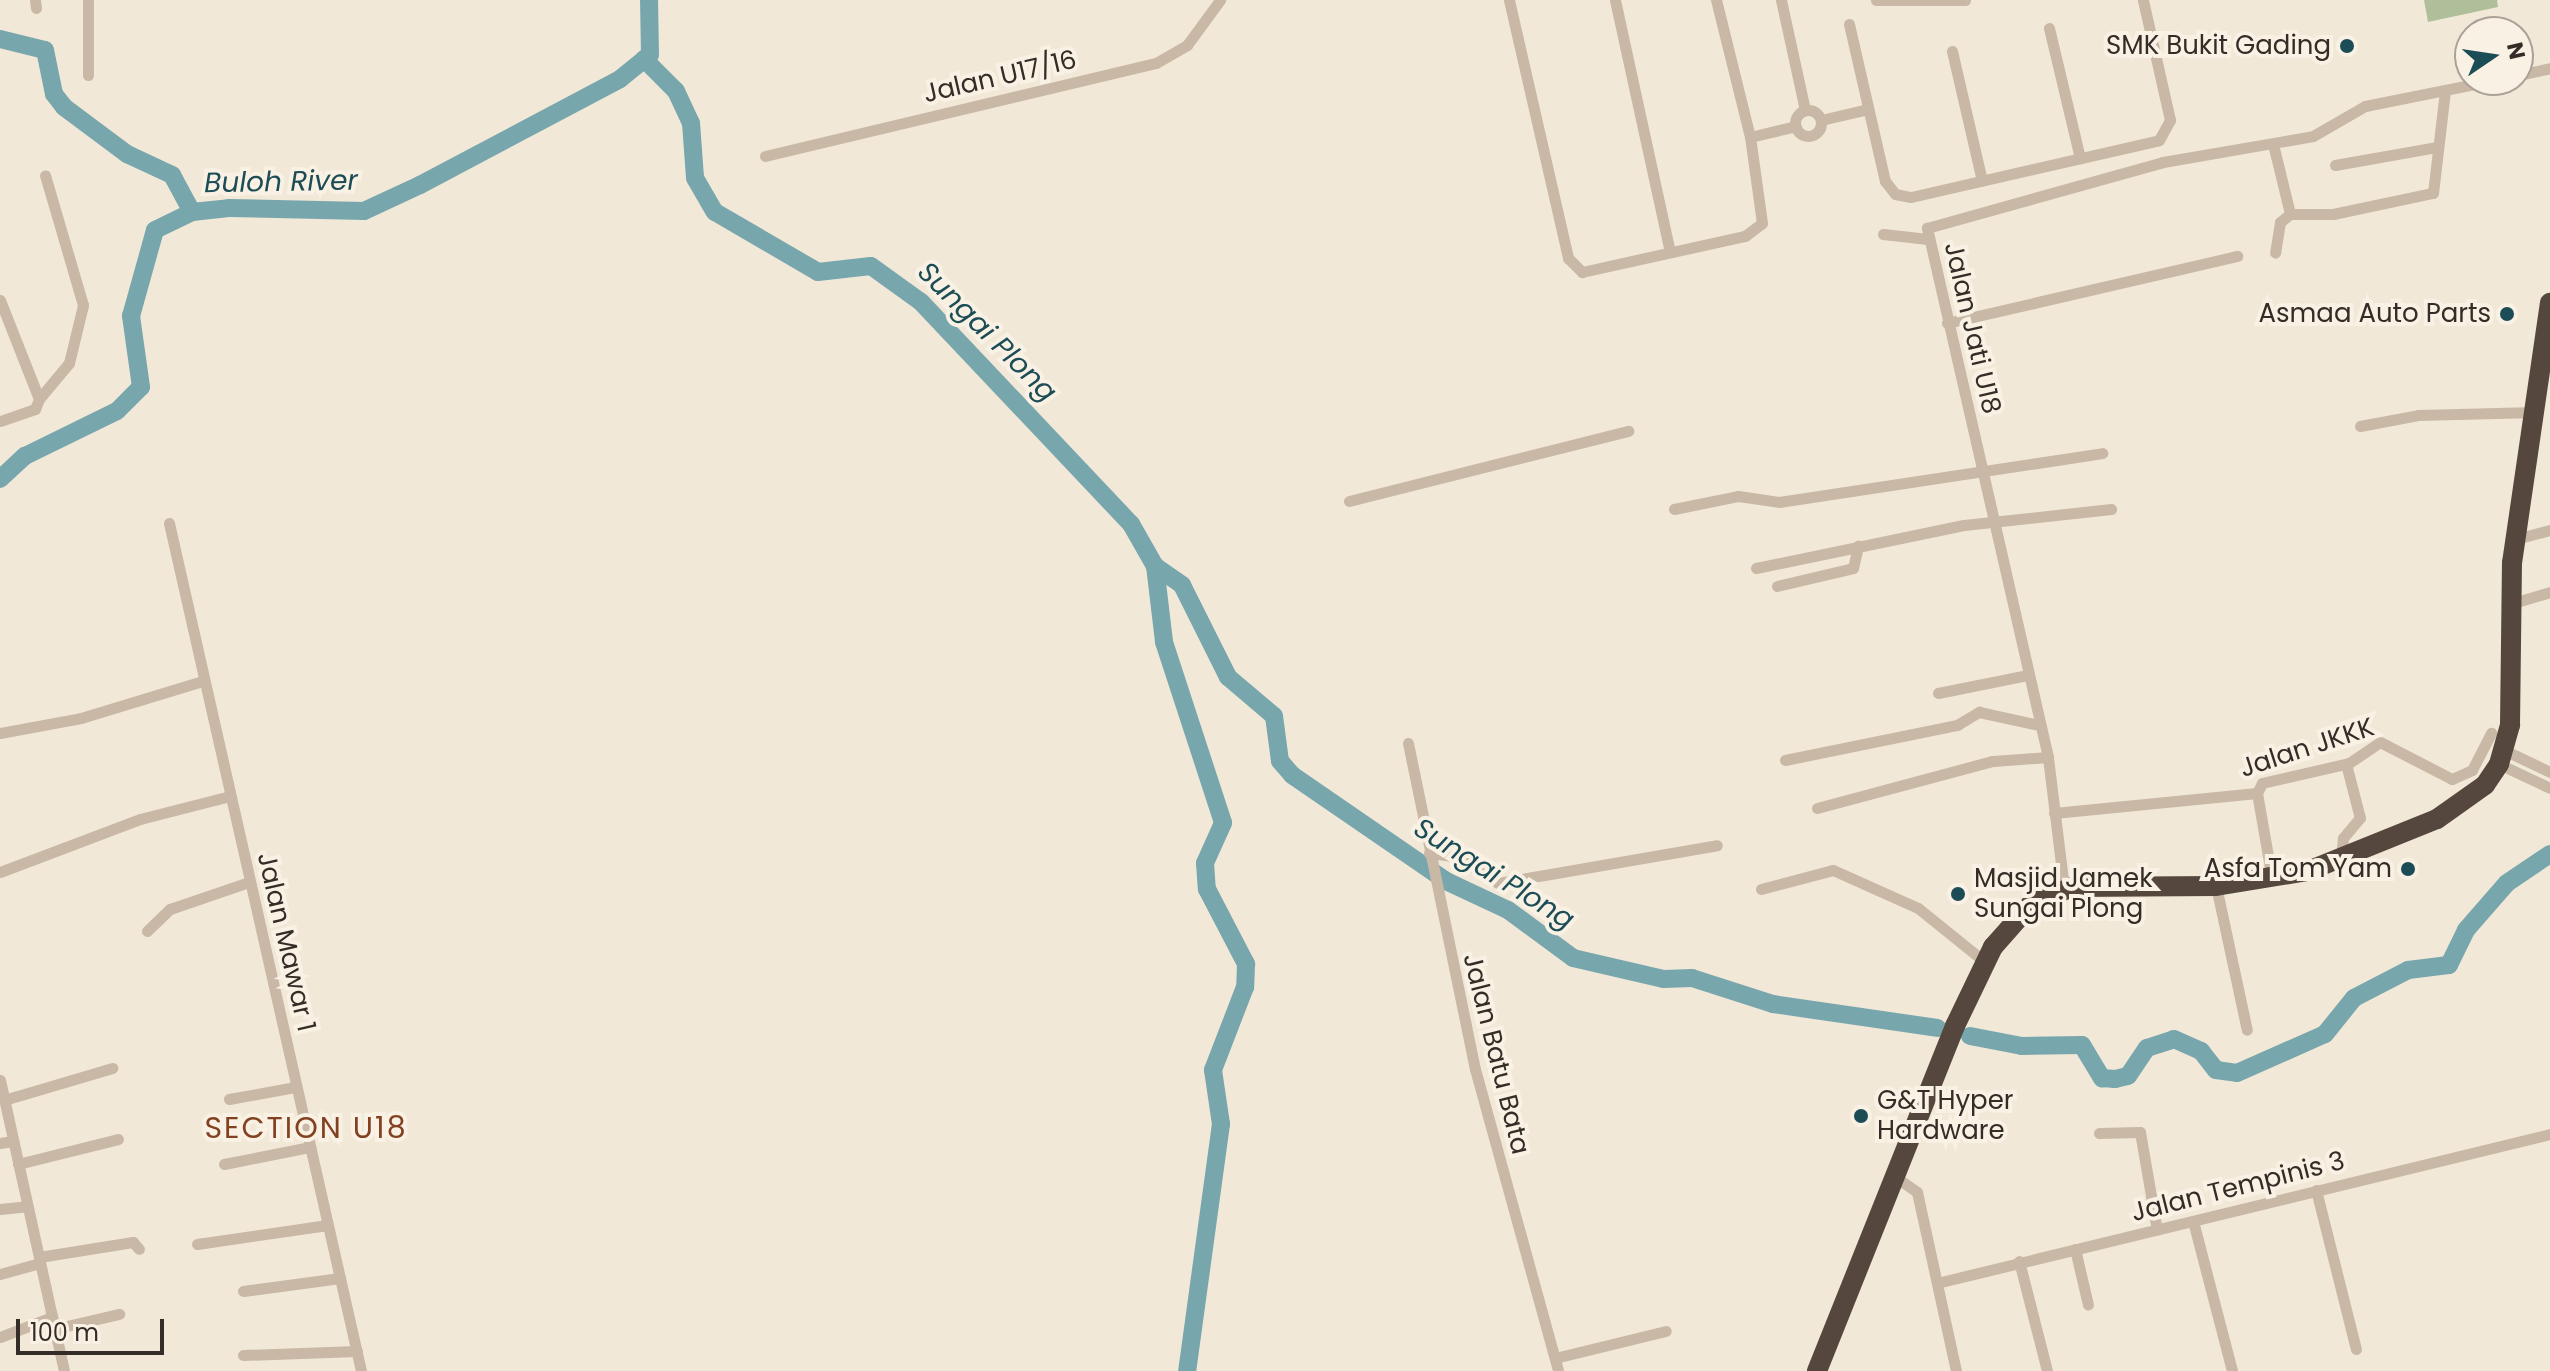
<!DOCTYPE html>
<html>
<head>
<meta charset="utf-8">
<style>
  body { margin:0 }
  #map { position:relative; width:2550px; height:1371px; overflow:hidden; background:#f1e8d8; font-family:Poppins,sans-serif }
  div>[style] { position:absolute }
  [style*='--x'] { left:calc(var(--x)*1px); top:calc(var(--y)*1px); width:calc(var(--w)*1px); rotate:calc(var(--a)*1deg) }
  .green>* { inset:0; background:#afbf99 }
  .river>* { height:18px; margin:-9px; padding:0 9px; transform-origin:9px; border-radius:9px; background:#78a6ad }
  .street>* { height:11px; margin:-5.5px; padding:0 5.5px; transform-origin:5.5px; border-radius:5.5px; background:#c8b8a5 }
  .street>.ring { margin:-5.5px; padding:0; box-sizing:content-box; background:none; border:11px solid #c8b8a5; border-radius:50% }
  .highway>* { height:20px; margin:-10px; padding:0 10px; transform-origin:10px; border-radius:10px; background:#55473d }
  .dots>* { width:22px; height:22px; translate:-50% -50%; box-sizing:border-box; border:4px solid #f9f1e4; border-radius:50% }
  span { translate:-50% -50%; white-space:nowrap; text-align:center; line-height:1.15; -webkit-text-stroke:8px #f9f1e4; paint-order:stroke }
  .poi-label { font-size:26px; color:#342c26 }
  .right { translate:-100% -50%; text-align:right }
  .left { translate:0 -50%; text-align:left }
  .street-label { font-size:26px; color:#342c26 }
  .water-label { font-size:28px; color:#1c4c55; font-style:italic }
  .quarter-label { font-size:30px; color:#824120; letter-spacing:2px }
  .north { position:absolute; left:2454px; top:16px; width:80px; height:80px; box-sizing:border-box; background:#f9f1e4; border:2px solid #aaa298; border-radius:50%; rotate:77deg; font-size:22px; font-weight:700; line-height:32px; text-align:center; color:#342c26 }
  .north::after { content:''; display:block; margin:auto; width:28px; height:36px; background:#1c4c55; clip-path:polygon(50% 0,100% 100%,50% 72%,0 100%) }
  .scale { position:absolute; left:16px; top:1319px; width:148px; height:36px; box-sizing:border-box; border:4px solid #342c26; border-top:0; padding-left:10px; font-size:24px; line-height:28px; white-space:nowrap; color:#342c26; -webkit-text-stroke:6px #f9f1e4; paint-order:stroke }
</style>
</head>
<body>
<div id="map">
  <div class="green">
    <i style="clip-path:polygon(2424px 0,2497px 0,2498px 7px,2428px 22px)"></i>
  </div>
  <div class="river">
    <i style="--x:0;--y:39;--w:46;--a:13.7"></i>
    <i style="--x:45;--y:50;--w:45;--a:78.4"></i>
    <i style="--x:54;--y:94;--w:16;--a:52"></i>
    <i style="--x:64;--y:107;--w:79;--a:36.7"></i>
    <i style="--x:127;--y:154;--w:50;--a:25"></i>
    <i style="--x:172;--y:175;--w:42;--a:61.6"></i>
    <i style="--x:644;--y:59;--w:45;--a:45"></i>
    <i style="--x:676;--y:91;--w:35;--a:65"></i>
    <i style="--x:691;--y:123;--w:55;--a:85.8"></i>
    <i style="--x:695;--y:178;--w:39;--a:60"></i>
    <i style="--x:715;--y:212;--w:119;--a:30.2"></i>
    <i style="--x:818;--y:272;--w:53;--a:-6.5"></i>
    <i style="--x:871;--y:266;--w:62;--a:35.8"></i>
    <i style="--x:921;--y:302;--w:306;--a:46.6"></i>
    <i style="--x:1131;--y:524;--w:48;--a:60.3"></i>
    <i style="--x:1155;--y:566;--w:33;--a:35"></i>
    <i style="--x:1182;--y:585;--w:103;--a:63.4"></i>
    <i style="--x:1228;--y:677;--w:60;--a:40.3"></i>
    <i style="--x:1274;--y:716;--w:45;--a:82.4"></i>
    <i style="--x:1280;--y:761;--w:18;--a:49"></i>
    <i style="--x:1292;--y:775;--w:187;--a:34.5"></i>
    <i style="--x:1446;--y:881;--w:68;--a:25.1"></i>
    <i style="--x:1508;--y:910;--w:81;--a:36.4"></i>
    <i style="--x:1573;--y:958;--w:93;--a:13"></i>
    <i style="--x:1664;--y:979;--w:28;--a:-2"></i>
    <i style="--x:1692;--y:978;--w:85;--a:17.8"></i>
    <i style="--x:1773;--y:1004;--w:166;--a:8.3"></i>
    <i style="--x:0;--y:479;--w:34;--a:-43"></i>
    <i style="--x:25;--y:456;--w:102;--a:-26.1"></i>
    <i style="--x:117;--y:411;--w:34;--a:-45"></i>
    <i style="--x:141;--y:387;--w:72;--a:-98"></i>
    <i style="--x:131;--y:316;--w:89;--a:-74.4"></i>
    <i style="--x:155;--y:230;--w:41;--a:-25.9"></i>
    <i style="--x:192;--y:212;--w:37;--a:-6"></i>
    <i style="--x:229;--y:208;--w:135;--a:1.3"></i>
    <i style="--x:364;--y:211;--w:62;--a:-24.9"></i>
    <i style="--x:420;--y:185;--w:226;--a:-27.9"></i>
    <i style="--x:620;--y:79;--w:38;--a:-39"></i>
    <i style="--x:650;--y:55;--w:55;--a:-91"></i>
    <i style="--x:1155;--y:566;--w:77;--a:83.2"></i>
    <i style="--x:1164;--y:642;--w:190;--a:71.9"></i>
    <i style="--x:1223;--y:823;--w:44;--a:114.2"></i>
    <i style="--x:1205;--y:863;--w:26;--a:86"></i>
    <i style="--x:1207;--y:889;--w:85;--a:62.5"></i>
    <i style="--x:1246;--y:964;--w:23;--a:92"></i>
    <i style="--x:1245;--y:987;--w:89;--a:111.1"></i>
    <i style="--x:1213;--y:1070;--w:55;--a:81.6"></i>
    <i style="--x:1221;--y:1124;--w:249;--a:97.8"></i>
    <i style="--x:1970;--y:1036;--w:53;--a:10.9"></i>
    <i style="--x:2022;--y:1046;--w:60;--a:-1"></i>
    <i style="--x:2082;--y:1045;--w:39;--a:59"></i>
    <i style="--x:2102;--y:1078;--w:13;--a:4"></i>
    <i style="--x:2115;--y:1079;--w:13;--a:-13"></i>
    <i style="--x:2128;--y:1076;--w:34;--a:-56"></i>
    <i style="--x:2147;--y:1048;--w:28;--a:-18"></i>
    <i style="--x:2174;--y:1039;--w:30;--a:24"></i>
    <i style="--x:2201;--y:1051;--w:24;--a:52"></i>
    <i style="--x:2216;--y:1070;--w:21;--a:8"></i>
    <i style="--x:2237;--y:1073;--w:96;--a:-23.9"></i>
    <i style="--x:2325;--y:1034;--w:46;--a:-51.1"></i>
    <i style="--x:2354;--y:998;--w:61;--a:-27.4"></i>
    <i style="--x:2408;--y:970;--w:41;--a:-7"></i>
    <i style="--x:2449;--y:965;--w:39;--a:-64"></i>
    <i style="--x:2466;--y:930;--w:62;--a:-48.9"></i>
    <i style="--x:2507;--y:883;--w:52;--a:-34"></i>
  </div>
  <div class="street">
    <i style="--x:35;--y:0;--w:8;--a:83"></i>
    <i style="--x:88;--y:0;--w:75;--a:90"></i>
    <i style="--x:1509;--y:0;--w:265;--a:77.1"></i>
    <i style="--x:1568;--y:258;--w:20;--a:45"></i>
    <i style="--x:1582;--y:272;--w:167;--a:-12.5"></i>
    <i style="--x:1745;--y:236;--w:21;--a:-37"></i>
    <i style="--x:1762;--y:223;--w:87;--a:-97.9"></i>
    <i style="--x:1750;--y:137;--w:141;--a:-103.9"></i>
    <i style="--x:1615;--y:0;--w:258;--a:77.7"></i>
    <i style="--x:1781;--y:0;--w:113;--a:77.7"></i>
    <i style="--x:1876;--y:0;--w:89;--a:0"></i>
    <i style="--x:1849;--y:24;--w:161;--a:77.1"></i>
    <i style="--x:1885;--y:181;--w:16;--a:52"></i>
    <i style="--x:1895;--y:194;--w:16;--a:11"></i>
    <i style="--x:1911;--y:197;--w:254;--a:-12.9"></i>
    <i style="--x:2159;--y:140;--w:23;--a:-61"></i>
    <i style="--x:2170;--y:120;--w:123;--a:-102.7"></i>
    <i style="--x:2049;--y:28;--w:134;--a:76.6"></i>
    <i style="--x:1952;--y:51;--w:133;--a:77"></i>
    <i style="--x:2518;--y:75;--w:33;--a:-12"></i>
    <i class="ring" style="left:1795px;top:110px;width:15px;height:15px"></i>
    <i style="--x:1821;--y:120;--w:48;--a:-13.2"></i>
    <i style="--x:1750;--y:137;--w:47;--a:-13.4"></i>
    <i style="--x:2273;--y:144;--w:72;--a:76.3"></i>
    <i style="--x:2290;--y:214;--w:13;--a:141"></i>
    <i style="--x:2280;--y:222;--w:31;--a:99"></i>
    <i style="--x:765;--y:156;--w:402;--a:-13.4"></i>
    <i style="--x:1156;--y:63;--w:36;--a:-30"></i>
    <i style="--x:1187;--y:45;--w:56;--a:-53.7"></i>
    <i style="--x:2335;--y:165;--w:104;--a:-10"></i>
    <i style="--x:2290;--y:214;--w:43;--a:0"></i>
    <i style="--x:2333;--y:214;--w:102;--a:-11.9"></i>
    <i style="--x:2433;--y:193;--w:103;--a:-83.3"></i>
    <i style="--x:1883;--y:234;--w:45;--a:6.3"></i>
    <i style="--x:0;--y:300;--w:106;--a:68.5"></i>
    <i style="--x:39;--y:399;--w:11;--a:112"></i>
    <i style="--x:35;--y:409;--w:37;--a:161"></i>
    <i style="--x:1947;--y:323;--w:298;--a:-13"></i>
    <i style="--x:39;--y:399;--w:47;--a:-50.2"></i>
    <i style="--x:69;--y:363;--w:60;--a:-76.4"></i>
    <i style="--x:83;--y:305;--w:135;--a:-106.3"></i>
    <i style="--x:2360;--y:426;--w:59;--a:-10.7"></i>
    <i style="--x:2418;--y:415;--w:118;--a:-1.5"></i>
    <i style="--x:1349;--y:501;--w:288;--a:-14.1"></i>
    <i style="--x:1674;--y:509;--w:65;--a:-11.5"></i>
    <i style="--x:1738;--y:496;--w:41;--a:8.3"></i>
    <i style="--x:1779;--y:502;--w:327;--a:-8.6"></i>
    <i style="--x:169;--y:523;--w:869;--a:77.24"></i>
    <i style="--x:2516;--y:539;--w:35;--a:-15"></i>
    <i style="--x:1756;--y:568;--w:212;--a:-11.7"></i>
    <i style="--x:1964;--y:525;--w:148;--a:-6.2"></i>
    <i style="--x:1777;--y:586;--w:78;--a:-13.3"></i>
    <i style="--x:1853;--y:568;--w:23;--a:-77"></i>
    <i style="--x:2510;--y:604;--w:42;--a:-16.7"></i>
    <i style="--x:1938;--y:693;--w:92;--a:-11.3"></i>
    <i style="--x:0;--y:733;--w:82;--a:-10.5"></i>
    <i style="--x:81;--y:718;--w:127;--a:-16.9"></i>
    <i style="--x:1408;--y:743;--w:333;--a:78.4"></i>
    <i style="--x:1475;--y:1069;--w:313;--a:74.6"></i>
    <i style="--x:2506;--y:751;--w:49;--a:25.5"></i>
    <i style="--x:1785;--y:760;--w:176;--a:-11.5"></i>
    <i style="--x:1957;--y:725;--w:26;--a:-31"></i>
    <i style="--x:1979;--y:712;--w:61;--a:12.2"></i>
    <i style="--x:2499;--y:764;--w:56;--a:25.2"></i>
    <i style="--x:2257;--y:793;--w:87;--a:80.1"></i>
    <i style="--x:1817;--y:808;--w:182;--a:-15"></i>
    <i style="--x:1993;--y:761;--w:55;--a:-4.2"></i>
    <i style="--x:2054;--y:813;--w:204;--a:-5.6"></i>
    <i style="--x:2257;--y:793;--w:11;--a:-63"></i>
    <i style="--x:2262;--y:783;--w:89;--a:-12.9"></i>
    <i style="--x:2349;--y:763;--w:37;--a:-34"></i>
    <i style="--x:2380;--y:742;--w:81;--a:27.2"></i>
    <i style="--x:2452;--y:779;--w:22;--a:-24"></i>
    <i style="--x:2472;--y:770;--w:42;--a:-62.8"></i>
    <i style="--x:1429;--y:853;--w:26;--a:7"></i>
    <i style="--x:1455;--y:856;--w:51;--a:32.1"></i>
    <i style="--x:1498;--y:883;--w:222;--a:-9.8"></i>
    <i style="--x:2341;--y:860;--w:22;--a:-85"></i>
    <i style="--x:2343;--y:838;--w:26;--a:-50"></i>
    <i style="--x:2360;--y:818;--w:56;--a:-104.5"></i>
    <i style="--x:0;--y:872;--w:150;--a:-20.7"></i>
    <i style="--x:140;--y:819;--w:93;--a:-14.3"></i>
    <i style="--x:2216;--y:886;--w:147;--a:77.9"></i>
    <i style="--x:2064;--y:888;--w:132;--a:-97"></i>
    <i style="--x:2048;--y:757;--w:543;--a:-102.88"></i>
    <i style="--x:1927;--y:228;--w:245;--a:-15.6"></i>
    <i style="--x:2163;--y:162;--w:152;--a:-9.8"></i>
    <i style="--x:2313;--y:136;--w:60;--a:-30"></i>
    <i style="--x:2365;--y:106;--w:133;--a:-11.3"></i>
    <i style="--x:1761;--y:889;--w:74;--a:-14.8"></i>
    <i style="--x:1833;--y:870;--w:93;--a:24.1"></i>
    <i style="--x:1918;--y:908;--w:86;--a:38.9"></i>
    <i style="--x:147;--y:931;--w:32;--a:-44"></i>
    <i style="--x:170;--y:909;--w:83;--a:-18.9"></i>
    <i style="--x:0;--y:1080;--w:298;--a:77.6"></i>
    <i style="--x:229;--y:1099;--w:68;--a:-10.2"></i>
    <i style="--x:4;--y:1100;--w:113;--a:-16.5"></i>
    <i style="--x:2099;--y:1133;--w:41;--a:-1.4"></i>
    <i style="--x:2140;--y:1132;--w:99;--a:80.2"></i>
    <i style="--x:0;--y:1143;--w:13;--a:-9"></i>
    <i style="--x:18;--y:1164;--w:103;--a:-14"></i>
    <i style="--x:224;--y:1164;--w:88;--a:-11.2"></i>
    <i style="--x:1897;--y:1178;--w:24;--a:35"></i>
    <i style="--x:1917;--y:1192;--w:183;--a:77.7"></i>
    <i style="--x:2316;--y:1190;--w:164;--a:75.9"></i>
    <i style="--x:0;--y:1209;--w:27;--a:-6"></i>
    <i style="--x:2193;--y:1221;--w:155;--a:75.4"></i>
    <i style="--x:197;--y:1244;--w:132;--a:-8.3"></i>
    <i style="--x:2075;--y:1249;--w:57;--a:76.9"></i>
    <i style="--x:39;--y:1257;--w:95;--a:-9.1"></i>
    <i style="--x:133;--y:1242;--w:9;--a:49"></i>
    <i style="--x:2019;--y:1261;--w:114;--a:75.7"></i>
    <i style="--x:0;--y:1274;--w:41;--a:-15.4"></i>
    <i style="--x:1937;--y:1283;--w:631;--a:-13.66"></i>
    <i style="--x:243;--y:1291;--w:98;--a:-7.6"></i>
    <i style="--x:54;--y:1329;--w:67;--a:-13"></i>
    <i style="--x:0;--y:1337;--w:56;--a:-21"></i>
    <i style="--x:243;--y:1355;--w:114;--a:-2"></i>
    <i style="--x:1555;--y:1358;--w:114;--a:-13.7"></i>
  </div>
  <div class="highway">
    <i style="--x:1817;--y:1371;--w:372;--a:-68.2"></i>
    <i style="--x:1955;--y:1026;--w:88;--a:-64.3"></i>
    <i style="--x:1993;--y:947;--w:57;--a:-48.5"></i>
    <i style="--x:2031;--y:904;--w:44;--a:-22.5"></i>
    <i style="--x:2072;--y:887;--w:144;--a:-0.4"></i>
    <i style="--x:2216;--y:886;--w:93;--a:-9.3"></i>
    <i style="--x:2308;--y:871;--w:139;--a:-22"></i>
    <i style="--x:2437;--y:819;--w:59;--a:-35.3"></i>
    <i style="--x:2485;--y:785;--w:25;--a:-56"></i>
    <i style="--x:2499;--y:764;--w:41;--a:-74.2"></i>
    <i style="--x:2510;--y:725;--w:162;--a:-89.3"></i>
    <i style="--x:2512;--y:563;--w:263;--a:-81.7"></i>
  </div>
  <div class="dots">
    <i style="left:2347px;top:46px;background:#1c4c55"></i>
    <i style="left:2507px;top:314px;background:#1c4c55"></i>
    <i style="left:2408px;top:869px;background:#1c4c55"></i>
    <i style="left:1958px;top:894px;background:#1c4c55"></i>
    <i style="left:1861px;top:1116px;background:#1c4c55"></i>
  </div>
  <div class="poi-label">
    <span class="right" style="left:2331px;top:46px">SMK Bukit Gading</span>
    <span class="right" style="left:2491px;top:314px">Asmaa Auto Parts</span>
    <span class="right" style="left:2392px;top:869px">Asfa Tom Yam</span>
    <span class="left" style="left:1974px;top:894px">Masjid Jamek<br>Sungai Plong</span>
    <span class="left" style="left:1877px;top:1116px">G&amp;T Hyper<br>Hardware</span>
  </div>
  <div class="street-label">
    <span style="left:1000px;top:77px;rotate:-13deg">Jalan U17/16</span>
    <span style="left:1972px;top:328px;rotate:77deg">Jalan Jati U18</span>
    <span style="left:2307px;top:748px;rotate:-18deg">Jalan JKKK</span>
    <span style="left:286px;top:942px;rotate:77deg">Jalan Mawar 1</span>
    <span style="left:1496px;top:1054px;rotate:76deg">Jalan Batu Bata</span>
    <span style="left:2238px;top:1187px;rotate:-14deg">Jalan Tempinis 3</span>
  </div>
  <div class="water-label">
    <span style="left:281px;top:182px;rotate:-1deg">Buloh River</span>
    <span style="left:987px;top:332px;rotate:45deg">Sungai Plong</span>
    <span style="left:1494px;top:874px;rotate:32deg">Sungai Plong</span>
  </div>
  <div class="quarter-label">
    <span style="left:306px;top:1128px">SECTION U18</span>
  </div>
  <div class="north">N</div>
  <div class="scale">100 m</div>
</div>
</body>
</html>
